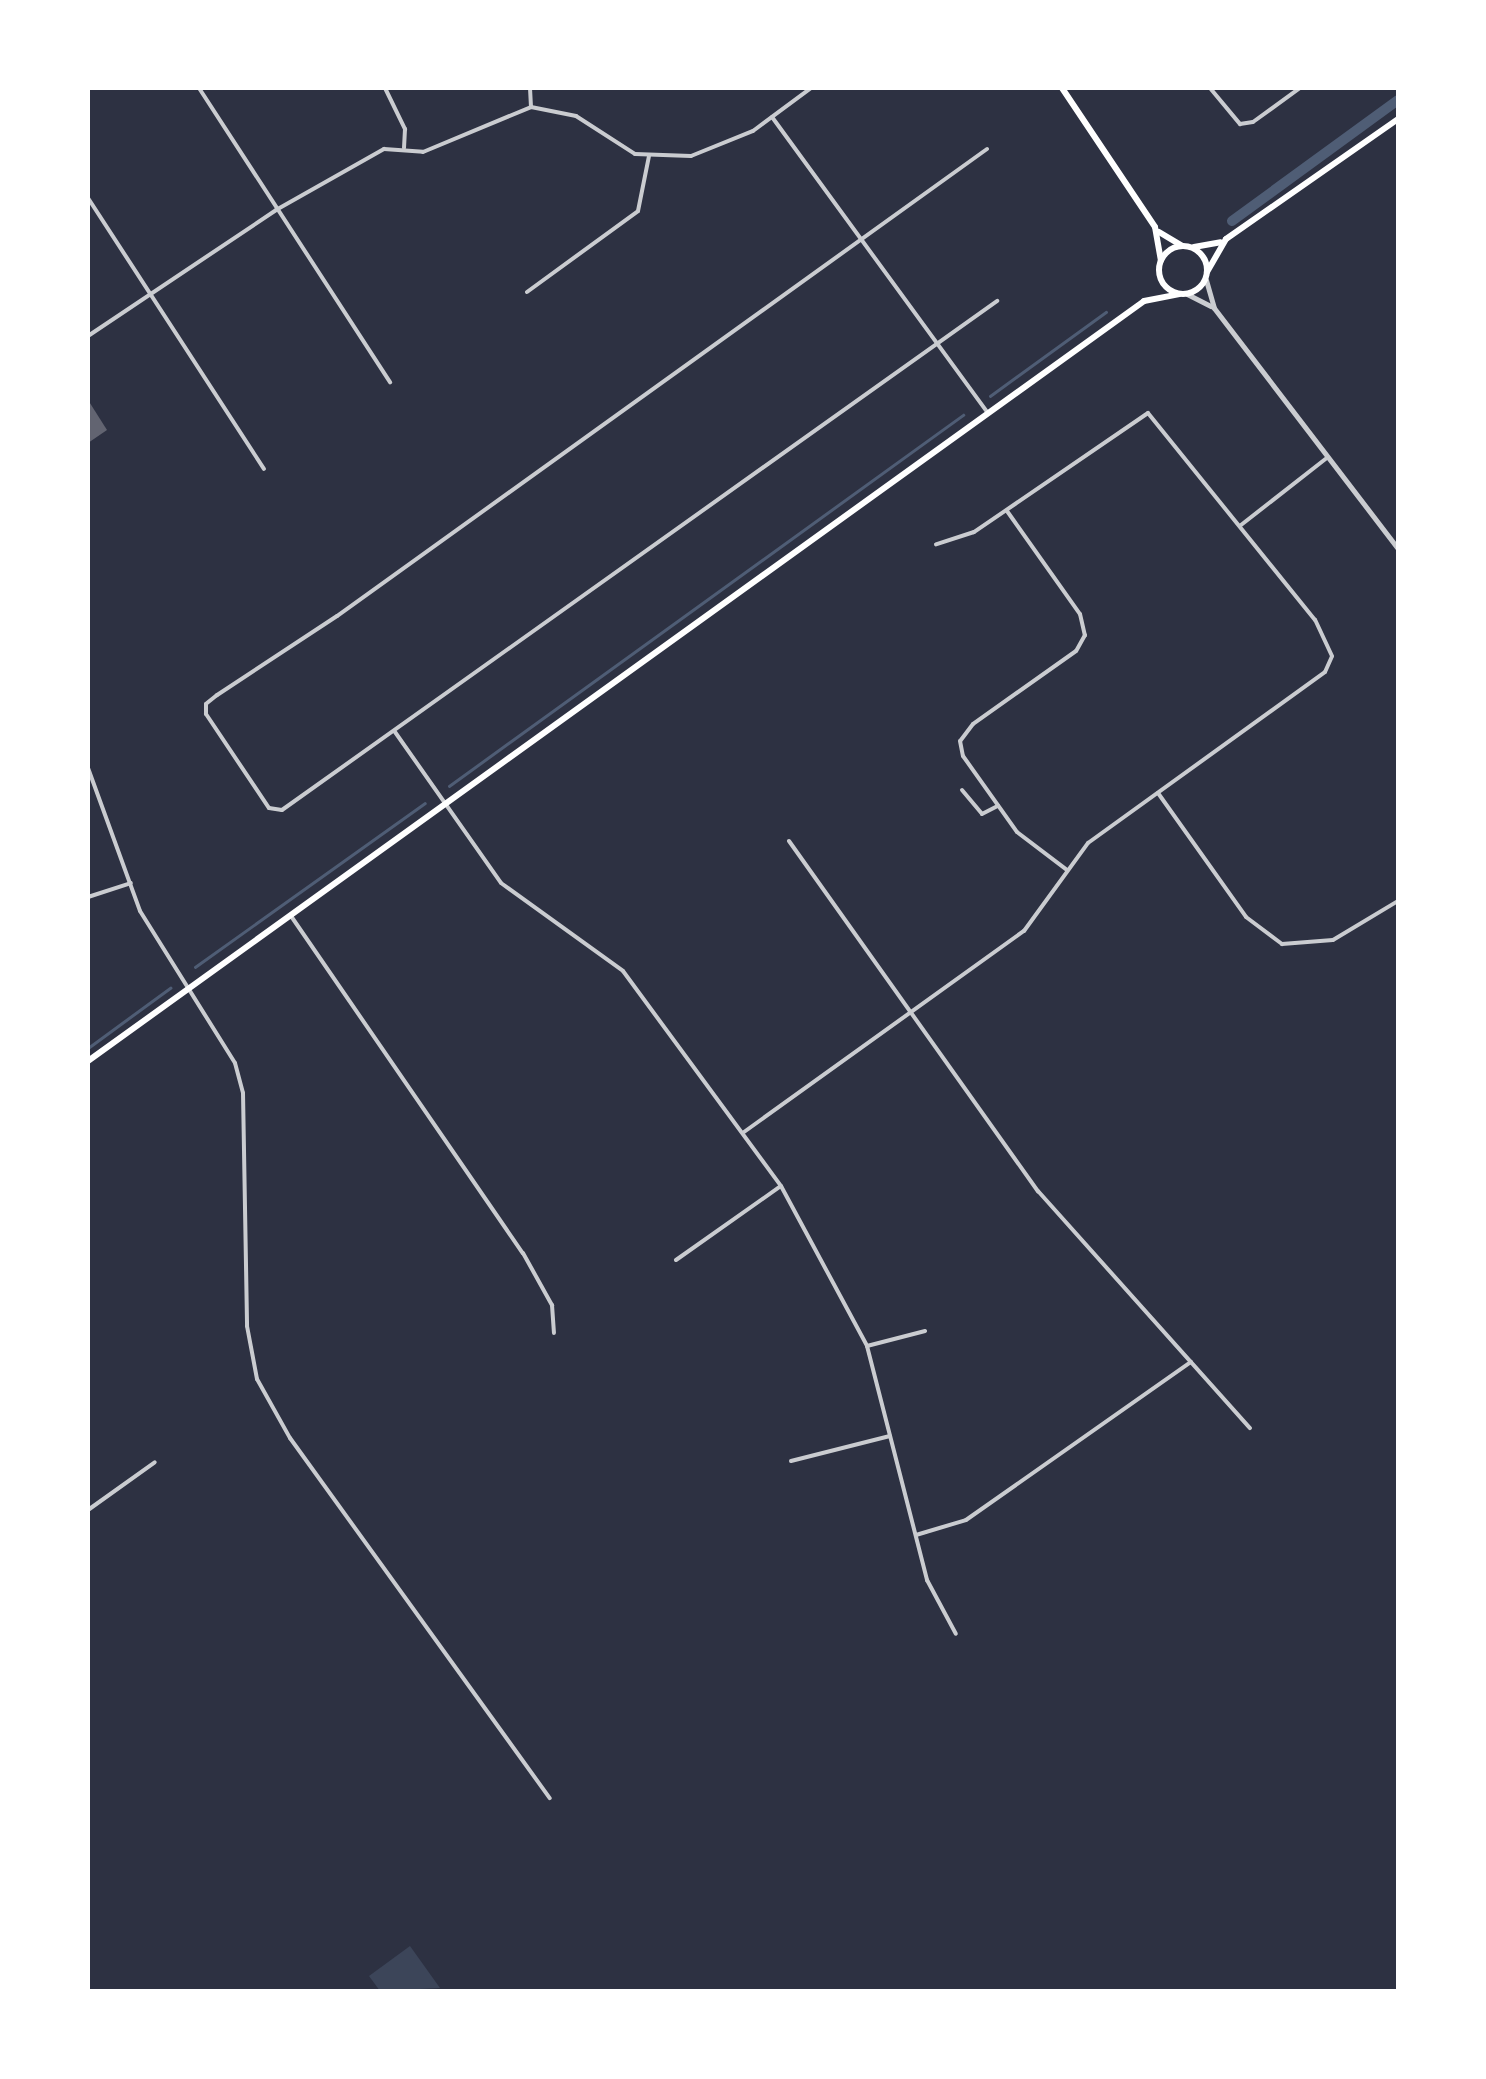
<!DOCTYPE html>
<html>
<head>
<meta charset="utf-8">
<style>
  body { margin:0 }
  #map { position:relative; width:1486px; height:2079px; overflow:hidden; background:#2d3142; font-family:Spectral,serif }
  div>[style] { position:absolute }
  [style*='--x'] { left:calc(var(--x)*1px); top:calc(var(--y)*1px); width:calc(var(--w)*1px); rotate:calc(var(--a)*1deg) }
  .green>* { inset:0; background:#3c4559 }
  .stream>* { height:2.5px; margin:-1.25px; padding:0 1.25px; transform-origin:1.25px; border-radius:1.25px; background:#4f5d75 }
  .canal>* { height:10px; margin:-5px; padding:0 5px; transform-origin:5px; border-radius:5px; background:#4f5d75 }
  .building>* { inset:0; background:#626471 }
  .minor>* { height:4px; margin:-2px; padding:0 2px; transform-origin:2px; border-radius:2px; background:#caccd0 }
  .tertiary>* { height:5px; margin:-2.5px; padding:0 2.5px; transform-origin:2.5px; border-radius:2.5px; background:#caccd0 }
  .secondary>* { height:6px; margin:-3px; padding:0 3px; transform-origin:3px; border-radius:3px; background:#fff }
  .secondary>.ring { margin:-3px; padding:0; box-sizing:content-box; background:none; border:6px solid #fff; border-radius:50% }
  span { translate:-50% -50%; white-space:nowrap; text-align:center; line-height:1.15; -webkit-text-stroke:10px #fff; paint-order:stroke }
  .frame { position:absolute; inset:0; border:90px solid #fff; pointer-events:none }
</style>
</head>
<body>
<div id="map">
  <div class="green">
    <i style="clip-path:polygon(410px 1946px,440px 1988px,380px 1991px,369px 1976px)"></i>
  </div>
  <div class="stream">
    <i style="--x:990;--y:396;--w:143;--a:-35.9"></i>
    <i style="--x:449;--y:786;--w:634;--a:-35.82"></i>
    <i style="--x:195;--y:967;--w:282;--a:-35.5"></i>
    <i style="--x:88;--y:1048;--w:102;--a:-36.2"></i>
  </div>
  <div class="canal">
    <i style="--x:1232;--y:221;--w:205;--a:-36.1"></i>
  </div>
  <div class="building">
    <i style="clip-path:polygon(88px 400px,107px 430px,88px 443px)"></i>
  </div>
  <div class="minor">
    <i style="--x:199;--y:88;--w:351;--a:57"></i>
    <i style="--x:385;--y:88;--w:46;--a:64"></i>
    <i style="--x:405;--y:129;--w:19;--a:93"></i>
    <i style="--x:530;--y:88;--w:19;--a:87"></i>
    <i style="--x:1210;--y:88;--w:47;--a:50.2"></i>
    <i style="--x:1240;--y:124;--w:13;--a:-9"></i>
    <i style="--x:1253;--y:122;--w:58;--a:-35.9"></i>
    <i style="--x:772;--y:117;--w:365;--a:53.9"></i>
    <i style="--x:987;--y:149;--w:800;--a:144.3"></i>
    <i style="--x:337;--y:616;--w:144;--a:146.6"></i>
    <i style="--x:217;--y:695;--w:14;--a:141"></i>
    <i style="--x:206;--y:704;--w:10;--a:90"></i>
    <i style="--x:206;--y:714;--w:113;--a:56.2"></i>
    <i style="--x:269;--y:808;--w:13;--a:9"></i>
    <i style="--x:282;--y:810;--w:878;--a:-35.45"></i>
    <i style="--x:88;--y:198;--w:323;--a:57"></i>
    <i style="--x:527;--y:292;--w:137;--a:-36.1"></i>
    <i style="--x:638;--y:211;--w:56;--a:-78.7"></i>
    <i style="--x:88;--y:336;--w:226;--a:-33.8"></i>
    <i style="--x:276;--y:210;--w:124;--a:-29.5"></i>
    <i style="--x:384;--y:149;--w:39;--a:4"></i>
    <i style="--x:423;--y:152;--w:117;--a:-22.6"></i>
    <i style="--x:531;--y:107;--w:46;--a:11.3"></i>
    <i style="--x:576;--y:116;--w:70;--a:32.8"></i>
    <i style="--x:635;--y:154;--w:56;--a:2"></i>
    <i style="--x:691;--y:156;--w:67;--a:-22"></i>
    <i style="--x:753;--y:131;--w:72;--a:-36.6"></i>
    <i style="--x:1007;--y:511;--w:126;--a:54.7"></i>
    <i style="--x:1080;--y:614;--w:22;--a:77"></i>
    <i style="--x:1085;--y:635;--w:18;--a:119"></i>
    <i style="--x:1076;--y:651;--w:126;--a:144.7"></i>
    <i style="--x:973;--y:724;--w:21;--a:127"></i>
    <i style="--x:960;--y:741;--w:15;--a:79"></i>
    <i style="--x:963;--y:756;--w:93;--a:54.6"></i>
    <i style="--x:1017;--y:832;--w:63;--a:37.2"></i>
    <i style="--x:1241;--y:525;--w:110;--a:-38"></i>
    <i style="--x:395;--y:732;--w:184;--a:54.9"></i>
    <i style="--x:501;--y:883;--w:150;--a:35.8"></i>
    <i style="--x:623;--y:971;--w:267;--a:53.7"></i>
    <i style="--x:781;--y:1186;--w:182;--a:61.7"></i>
    <i style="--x:867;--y:1346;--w:242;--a:75.6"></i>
    <i style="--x:927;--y:1580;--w:61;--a:61.8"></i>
    <i style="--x:88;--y:768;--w:152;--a:70"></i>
    <i style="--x:140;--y:911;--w:179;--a:58"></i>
    <i style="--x:235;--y:1063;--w:31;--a:75"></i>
    <i style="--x:243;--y:1093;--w:233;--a:89"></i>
    <i style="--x:247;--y:1326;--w:54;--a:79.3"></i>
    <i style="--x:257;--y:1379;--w:68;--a:60.8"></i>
    <i style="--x:290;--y:1438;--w:444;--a:54.2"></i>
    <i style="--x:962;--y:790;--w:31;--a:50"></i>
    <i style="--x:982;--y:814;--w:18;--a:-27"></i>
    <i style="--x:1158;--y:793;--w:152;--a:54.6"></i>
    <i style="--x:1246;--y:917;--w:45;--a:36.9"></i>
    <i style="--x:1282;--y:944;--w:51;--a:-4.5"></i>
    <i style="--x:1333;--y:940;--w:76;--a:-31"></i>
    <i style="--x:789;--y:841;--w:430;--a:54.6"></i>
    <i style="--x:1038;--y:1191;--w:318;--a:48.2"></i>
    <i style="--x:88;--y:897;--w:45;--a:-18"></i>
    <i style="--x:291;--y:916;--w:409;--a:55.5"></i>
    <i style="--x:523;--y:1253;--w:60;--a:60.9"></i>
    <i style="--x:552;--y:1305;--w:28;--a:86"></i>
    <i style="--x:744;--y:1132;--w:345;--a:-35.7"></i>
    <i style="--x:1024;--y:931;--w:109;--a:-54"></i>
    <i style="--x:1088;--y:843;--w:292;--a:-35.8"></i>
    <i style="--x:1325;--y:672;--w:17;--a:-66"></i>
    <i style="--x:1332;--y:656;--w:40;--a:-115"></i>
    <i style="--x:1315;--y:620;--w:266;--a:-128.9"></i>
    <i style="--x:1148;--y:413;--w:211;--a:145.6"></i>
    <i style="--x:974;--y:532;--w:40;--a:162"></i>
    <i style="--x:676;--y:1260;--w:128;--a:-35.2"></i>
    <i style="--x:867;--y:1346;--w:60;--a:-14.5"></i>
    <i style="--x:791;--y:1461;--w:102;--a:-14.2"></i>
    <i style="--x:88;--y:1510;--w:82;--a:-35.6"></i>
    <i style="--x:916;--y:1535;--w:52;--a:-16.7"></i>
    <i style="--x:966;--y:1520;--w:275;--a:-35.1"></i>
  </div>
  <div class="tertiary">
    <i style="--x:1206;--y:280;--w:29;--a:74"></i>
    <i style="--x:1214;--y:308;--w:303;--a:52.6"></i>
    <i style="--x:1187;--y:294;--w:27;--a:27"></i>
  </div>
  <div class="secondary">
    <i style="--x:1062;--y:88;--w:167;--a:56.2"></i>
    <i style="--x:1155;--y:227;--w:34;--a:80"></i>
    <i style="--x:1159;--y:232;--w:27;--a:31"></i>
    <i class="ring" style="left:1159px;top:246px;width:42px;height:42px"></i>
    <i style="--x:1194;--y:247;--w:27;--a:-10"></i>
    <i style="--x:1207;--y:272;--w:38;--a:-60"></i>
    <i style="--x:1226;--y:239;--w:210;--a:-34.9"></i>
    <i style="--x:88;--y:1061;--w:1301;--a:-35.74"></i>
    <i style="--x:1144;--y:301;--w:36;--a:-11"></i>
  </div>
  <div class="frame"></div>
</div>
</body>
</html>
